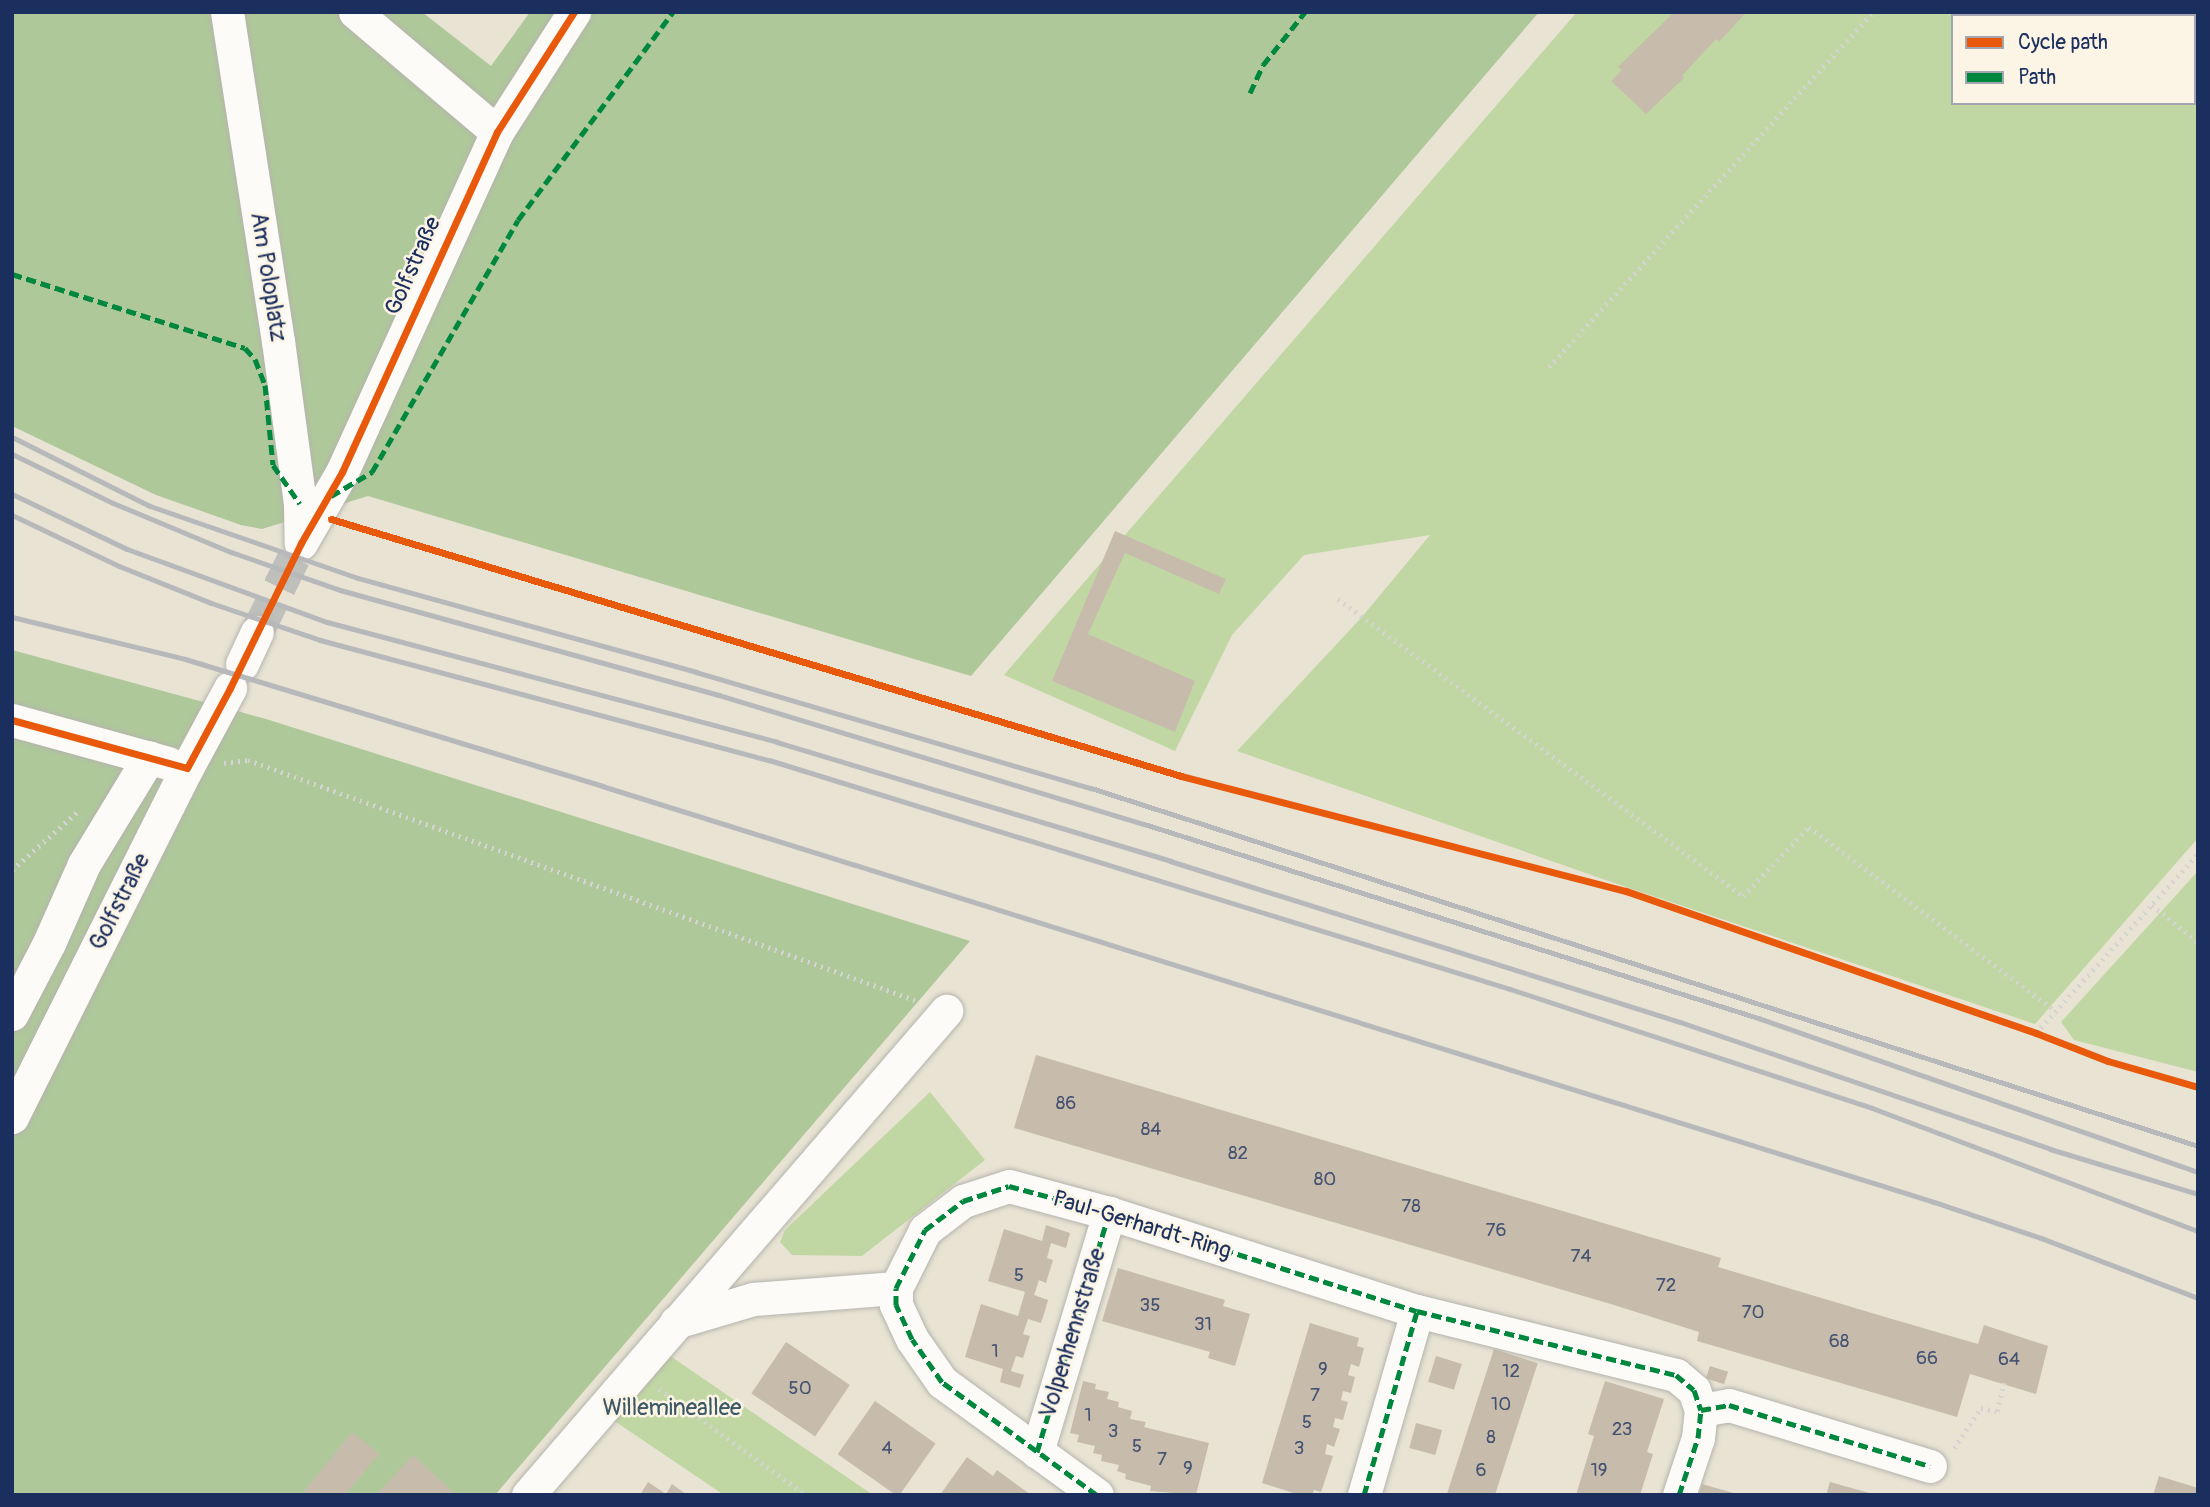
<!DOCTYPE html>
<html>
<head>
<meta charset="utf-8">
<style>
  body { margin:0 }
  #map { position:relative; width:2210px; height:1507px; overflow:hidden; background:#e8e3d3; font-family:Pangolin,sans-serif }
  div>[style] { position:absolute }
  [style*='--x'] { left:calc(var(--x)*1px); top:calc(var(--y)*1px); width:calc(var(--w)*1px); rotate:calc(var(--a)*1deg) }
  .green>* { inset:0; background:#c1d7a3 }
  .forest>* { inset:0; background:#afc89a }
  .building>* { inset:0; background:#c7bcac; transform-origin:0 0 }
  .minor-tunnel>* { height:33px; margin-top:-16.5px; transform-origin:0; background:repeating-linear-gradient(90deg,#bfbfbc 0 33px,transparent 0 50px) }
  .path>* { height:4.5px; margin-top:-2.25px; transform-origin:0; background:repeating-linear-gradient(90deg,#d4d4d2 0 2px,transparent 0 7px) }
  .roads { filter:drop-shadow(0 0 2px #b5b4ae) drop-shadow(0 0 2px #b5b4ae) }
  .minor>* { height:33px; margin:-16.5px; padding:0 16.5px; transform-origin:16.5px; border-radius:16.5px; background:#fcfbf8 }
  .rail>* { height:5px; margin:-2.5px; padding:0 2.5px; transform-origin:2.5px; border-radius:2.5px; background:#b6b8ba }
  .quiet>* { height:5px; margin-top:-2.5px; transform-origin:0; background:repeating-linear-gradient(90deg,#00873e 0 10px,transparent 0 15px) }
  .cycleway>* { height:7px; margin:-3.5px; padding:0 3.5px; transform-origin:3.5px; border-radius:3.5px; background:#e8590c }
  span { translate:-50% -50%; white-space:nowrap; text-align:center; line-height:1.15; -webkit-text-stroke:5px #fcf5e5; paint-order:stroke }
  .number-label { font-size:19px; color:#465272 }
  .number-label span { -webkit-text-stroke-width:0 }
  .street-label { font-size:23px; color:#1b2f5e }
  .park-label { font-size:23px; color:#3c5765 }
  .frame { position:absolute; inset:0; border:14px solid #1b2f5e; pointer-events:none }
  .legend { position:absolute; left:1951px; top:14px; width:245px; height:91px; box-sizing:border-box; background:#fcf5e5; border:2px solid #a2a6af; margin:0; padding:9px 12px; list-style:none; font-size:21px; color:#1b2f5e }
  .legend li { display:flex; align-items:center; gap:14px; height:35px }
  .legend b { width:35px; border:2px solid #a2a6af }
</style>
</head>
<body>
<div id="map">
  <div class="green">
    <i style="clip-path:polygon(evenodd,1577px 12px,2198px 12px,2198px 838px,2035px 1024px,1623px 886px,1237px 751px,1361px 618px,1430px 535px,1304px 555px,1232px 635px,1175px 751px,1004px 675px,1577px 12px,1953px 16px,2194px 16px,2194px 103px,1953px 103px,1953px 16px)"></i>
    <i style="clip-path:polygon(2198px 871px,2198px 1072px,2074px 1040px,2061px 1022px)"></i>
    <i style="clip-path:polygon(930px 1092px,985px 1160px,862px 1256px,792px 1255px,780px 1242px,785px 1230px)"></i>
    <i style="clip-path:polygon(663px 1351px,873px 1495px,724px 1495px,607px 1416px)"></i>
  </div>
  <div class="forest">
    <i style="clip-path:polygon(12px 12px,422px 12px,491px 66px,530px 12px,1539px 12px,971px 676px,368px 496px,262px 529px,241px 525px,156px 495px,12px 426px)"></i>
    <i style="clip-path:polygon(12px 650px,266px 719px,970px 941px,495px 1495px,12px 1495px)"></i>
  </div>
  <div class="building">
    <i style="clip-path:polygon(1674px 12px,1742px 12px,1744px 15px,1719px 42px,1716px 39px,1682px 76px,1684px 78px,1646px 114px,1611px 81px,1622px 70px,1618px 67px)"></i>
    <i style="clip-path:polygon(1115px 531px,1226px 579px,1219px 594px,1125px 553px,1088px 634px,1195px 681px,1175px 732px,1052px 681px)"></i>
    <i style="clip-path:polygon(1036px 1055px,1721px 1258px,1718px 1267px,1892px 1319px,1978px 1344px,1984px 1325px,2048px 1346px,2036px 1394px,1970px 1374px,1957px 1417px,1697px 1341px,1699px 1332px,1614px 1305px,1014px 1128px)"></i>
    <i style="clip-path:polygon(1046px 1225px,1070px 1233px,1066px 1248px,1051px 1243px,1047px 1258px,1053px 1260px,1046px 1283px,1039px 1280px,1034px 1295px,1048px 1300px,1045px 1311px,1041px 1323px,1028px 1319px,1023px 1334px,1030px 1336px,1023px 1358px,1016px 1356px,1011px 1371px,1024px 1375px,1020px 1388px,1000px 1382px,1003px 1369px,965px 1357px,981px 1304px,1018px 1316px,1025px 1292px,988px 1281px,1004px 1229px,1042px 1241px)"></i>
    <i style="clip-path:polygon(1118px 1268px,1225px 1300px,1223px 1306px,1250px 1314px,1235px 1366px,1208px 1358px,1210px 1352px,1102px 1321px)"></i>
    <i style="clip-path:polygon(1310px 1323px,1359px 1338px,1357px 1346px,1364px 1348px,1359px 1367px,1351px 1364px,1348px 1375px,1355px 1377px,1351px 1393px,1343px 1391px,1341px 1400px,1348px 1402px,1343px 1420px,1335px 1418px,1333px 1427px,1340px 1429px,1334px 1447px,1327px 1444px,1325px 1454px,1333px 1456px,1321px 1492px,1314px 1490px,1312px 1495px,1300px 1495px,1262px 1483px)"></i>
    <i style="left:786px;top:1342px;width:77px;height:62px;rotate:34deg"></i>
    <i style="left:1494px;top:1349px;width:46px;height:153px;rotate:18deg"></i>
    <i style="left:1436px;top:1356px;width:27px;height:27px;rotate:17deg"></i>
    <i style="left:1710px;top:1366px;width:19px;height:13px;rotate:18deg"></i>
    <i style="clip-path:polygon(1083px 1381px,1096px 1384px,1095px 1389px,1109px 1392px,1107px 1399px,1119px 1402px,1118px 1407px,1132px 1411px,1130px 1419px,1146px 1422px,1144px 1427px,1209px 1443px,1196px 1495px,1150px 1491px,1151px 1486px,1125px 1479px,1126px 1474px,1117px 1471px,1119px 1465px,1101px 1461px,1102px 1455px,1093px 1453px,1095px 1446px,1077px 1442px,1079px 1435px,1070px 1433px)"></i>
    <i style="clip-path:polygon(1605px 1381px,1664px 1399px,1647px 1452px,1653px 1454px,1640px 1495px,1576px 1495px,1594px 1436px,1588px 1434px)"></i>
    <i style="left:875px;top:1401px;width:74px;height:65px;rotate:35deg"></i>
    <i style="left:1416px;top:1423px;width:27px;height:26px;rotate:15deg"></i>
    <i style="clip-path:polygon(352px 1432px,379px 1454px,345px 1495px,301px 1495px)"></i>
    <i style="clip-path:polygon(413px 1455px,456px 1495px,376px 1495px)"></i>
    <i style="clip-path:polygon(967px 1457px,993px 1476px,997px 1470px,1031px 1495px,940px 1495px)"></i>
    <i style="clip-path:polygon(2159px 1476px,2198px 1488px,2198px 1495px,2153px 1495px)"></i>
    <i style="clip-path:polygon(648px 1482px,666px 1494px,672px 1484px,687px 1495px,640px 1495px)"></i>
    <i style="clip-path:polygon(1830px 1482px,1873px 1494px,1873px 1495px,1826px 1495px)"></i>
    <i style="clip-path:polygon(1702px 1484px,1737px 1494px,1736px 1495px,1699px 1495px)"></i>
  </div>
  <div class="minor-tunnel">
    <i style="--x:257;--y:632;--w:99;--a:-63.7"></i>
  </div>
  <div class="path">
    <i style="--x:1549;--y:367;--w:481;--a:-47.6"></i>
    <i style="--x:1338;--y:599;--w:502;--a:36.25"></i>
    <i style="--x:1743;--y:896;--w:95;--a:-46.3"></i>
    <i style="--x:1809;--y:827;--w:308;--a:36.7"></i>
    <i style="--x:224;--y:763;--w:24;--a:-7"></i>
    <i style="--x:248;--y:760;--w:709;--a:19.79"></i>
    <i style="--x:12;--y:870;--w:87;--a:-41.7"></i>
    <i style="--x:2152;--y:905;--w:59;--a:38.8"></i>
    <i style="--x:2036;--y:1033;--w:241;--a:-47.9"></i>
    <i style="--x:659;--y:1389;--w:181;--a:35.8"></i>
    <i style="--x:1954;--y:1448;--w:48;--a:-56"></i>
    <i style="--x:1981;--y:1408;--w:16;--a:11"></i>
    <i style="--x:1997;--y:1411;--w:29;--a:-76"></i>
  </div>
  <div class="roads">
    <div class="minor">
      <i style="--x:227;--y:12;--w:333;--a:81.2"></i>
      <i style="--x:278;--y:341;--w:164;--a:82.3"></i>
      <i style="--x:300;--y:504;--w:39;--a:89"></i>
      <i style="--x:355;--y:12;--w:186;--a:40.2"></i>
      <i style="--x:301;--y:543;--w:82;--a:-60"></i>
      <i style="--x:342;--y:472;--w:374;--a:-65.5"></i>
      <i style="--x:497;--y:132;--w:143;--a:-57.3"></i>
      <i style="--x:242;--y:664;--w:35;--a:-65"></i>
      <i style="--x:12;--y:720;--w:162;--a:15.4"></i>
      <i style="--x:12;--y:1014;--w:80;--a:-62.5"></i>
      <i style="--x:49;--y:943;--w:86;--a:-66.1"></i>
      <i style="--x:84;--y:864;--w:125;--a:-58.7"></i>
      <i style="--x:12;--y:1117;--w:390;--a:-63.4"></i>
      <i style="--x:187;--y:768;--w:91;--a:-61.7"></i>
      <i style="--x:676;--y:1322;--w:80;--a:-16.6"></i>
      <i style="--x:753;--y:1299;--w:143;--a:-4.4"></i>
      <i style="--x:1037;--y:1452;--w:250;--a:-73.2"></i>
      <i style="--x:528;--y:1495;--w:640;--a:-49.18"></i>
      <i style="--x:1097;--y:1495;--w:192;--a:-143.9"></i>
      <i style="--x:942;--y:1382;--w:52;--a:-124.9"></i>
      <i style="--x:912;--y:1339;--w:38;--a:-115"></i>
      <i style="--x:896;--y:1305;--w:17;--a:-90"></i>
      <i style="--x:896;--y:1288;--w:65;--a:-63.4"></i>
      <i style="--x:925;--y:1230;--w:48;--a:-37.3"></i>
      <i style="--x:963;--y:1201;--w:48;--a:-18.1"></i>
      <i style="--x:1009;--y:1186;--w:104;--a:15.1"></i>
      <i style="--x:1109;--y:1213;--w:323;--a:17.7"></i>
      <i style="--x:1417;--y:1311;--w:267;--a:13.9"></i>
      <i style="--x:1676;--y:1375;--w:23;--a:40"></i>
      <i style="--x:1694;--y:1390;--w:21;--a:71"></i>
      <i style="--x:1701;--y:1410;--w:28;--a:-10"></i>
      <i style="--x:1729;--y:1405;--w:210;--a:16.9"></i>
      <i style="--x:1364;--y:1495;--w:191;--a:-73.9"></i>
      <i style="--x:1679;--y:1495;--w:60;--a:-71.6"></i>
      <i style="--x:1698;--y:1438;--w:28;--a:-84"></i>
    </div>
  </div>
  <div class="rail">
    <i style="--x:12;--y:437;--w:154;--a:26.6"></i>
    <i style="--x:150;--y:506;--w:220;--a:19.1"></i>
    <i style="--x:358;--y:578;--w:351;--a:15.5"></i>
    <i style="--x:696;--y:672;--w:412;--a:16.4"></i>
    <i style="--x:1091;--y:788;--w:1163;--a:17.92"></i>
    <i style="--x:12;--y:454;--w:112;--a:25.9"></i>
    <i style="--x:113;--y:503;--w:128;--a:22.6"></i>
    <i style="--x:231;--y:552;--w:115;--a:19.2"></i>
    <i style="--x:340;--y:590;--w:393;--a:15.5"></i>
    <i style="--x:719;--y:695;--w:444;--a:16.9"></i>
    <i style="--x:1144;--y:824;--w:644;--a:17.53"></i>
    <i style="--x:1758;--y:1018;--w:466;--a:19.3"></i>
    <i style="--x:12;--y:494;--w:127;--a:25.6"></i>
    <i style="--x:127;--y:549;--w:213;--a:20.1"></i>
    <i style="--x:327;--y:622;--w:466;--a:14.9"></i>
    <i style="--x:777;--y:742;--w:411;--a:16.8"></i>
    <i style="--x:1170;--y:861;--w:535;--a:17.52"></i>
    <i style="--x:1680;--y:1022;--w:391;--a:18.9"></i>
    <i style="--x:2050;--y:1149;--w:155;--a:16.9"></i>
    <i style="--x:12;--y:515;--w:119;--a:25.5"></i>
    <i style="--x:119;--y:566;--w:99;--a:21.9"></i>
    <i style="--x:211;--y:603;--w:115;--a:18.7"></i>
    <i style="--x:320;--y:640;--w:465;--a:15"></i>
    <i style="--x:769;--y:760;--w:776;--a:17.17"></i>
    <i style="--x:1510;--y:989;--w:381;--a:18.2"></i>
    <i style="--x:1872;--y:1108;--w:348;--a:20.7"></i>
    <i style="--x:12;--y:617;--w:178;--a:13.6"></i>
    <i style="--x:185;--y:659;--w:436;--a:16.9"></i>
    <i style="--x:602;--y:786;--w:1395;--a:17.34"></i>
    <i style="--x:1934;--y:1202;--w:113;--a:18.6"></i>
    <i style="--x:2041;--y:1238;--w:168;--a:20.9"></i>
  </div>
  <div class="quiet">
    <i style="--x:1250;--y:93;--w:31;--a:-65"></i>
    <i style="--x:1263;--y:65;--w:68;--a:-51.6"></i>
    <i style="--x:12;--y:274;--w:244;--a:17.6"></i>
    <i style="--x:245;--y:348;--w:15;--a:48"></i>
    <i style="--x:255;--y:359;--w:28;--a:69"></i>
    <i style="--x:265;--y:385;--w:80;--a:84.3"></i>
    <i style="--x:273;--y:465;--w:47;--a:55.3"></i>
    <i style="--x:331;--y:496;--w:48;--a:-30.3"></i>
    <i style="--x:372;--y:472;--w:291;--a:-59.9"></i>
    <i style="--x:518;--y:220;--w:259;--a:-53.3"></i>
    <i style="--x:1037;--y:1452;--w:250;--a:-73.2"></i>
    <i style="--x:1097;--y:1495;--w:192;--a:-143.9"></i>
    <i style="--x:942;--y:1382;--w:52;--a:-124.9"></i>
    <i style="--x:912;--y:1339;--w:38;--a:-115"></i>
    <i style="--x:896;--y:1305;--w:17;--a:-90"></i>
    <i style="--x:896;--y:1288;--w:65;--a:-63.4"></i>
    <i style="--x:925;--y:1230;--w:48;--a:-37.3"></i>
    <i style="--x:963;--y:1201;--w:48;--a:-18.1"></i>
    <i style="--x:1009;--y:1186;--w:104;--a:15.1"></i>
    <i style="--x:1109;--y:1213;--w:323;--a:17.7"></i>
    <i style="--x:1417;--y:1311;--w:267;--a:13.9"></i>
    <i style="--x:1676;--y:1375;--w:23;--a:40"></i>
    <i style="--x:1694;--y:1390;--w:21;--a:71"></i>
    <i style="--x:1701;--y:1410;--w:28;--a:-10"></i>
    <i style="--x:1729;--y:1405;--w:210;--a:16.9"></i>
    <i style="--x:1364;--y:1495;--w:191;--a:-73.9"></i>
    <i style="--x:1679;--y:1495;--w:60;--a:-71.6"></i>
    <i style="--x:1698;--y:1438;--w:28;--a:-84"></i>
  </div>
  <div class="cycleway">
    <i style="--x:331;--y:519;--w:888;--a:16.82"></i>
    <i style="--x:1181;--y:776;--w:460;--a:14.5"></i>
    <i style="--x:1626;--y:891;--w:434;--a:19.1"></i>
    <i style="--x:2036;--y:1033;--w:77;--a:21.3"></i>
    <i style="--x:2108;--y:1061;--w:94;--a:16.1"></i>
    <i style="--x:12;--y:720;--w:181;--a:15.3"></i>
    <i style="--x:187;--y:768;--w:91;--a:-61.7"></i>
    <i style="--x:230;--y:688;--w:161;--a:-63.9"></i>
    <i style="--x:301;--y:543;--w:82;--a:-60"></i>
    <i style="--x:342;--y:472;--w:374;--a:-65.5"></i>
    <i style="--x:497;--y:132;--w:143;--a:-57.3"></i>
  </div>
  <div class="number-label">
    <span style="left:1066px;top:1104px">86</span>
    <span style="left:1151px;top:1130px">84</span>
    <span style="left:1238px;top:1154px">82</span>
    <span style="left:1325px;top:1180px">80</span>
    <span style="left:1411px;top:1207px">78</span>
    <span style="left:1496px;top:1231px">76</span>
    <span style="left:1581px;top:1257px">74</span>
    <span style="left:1019px;top:1276px">5</span>
    <span style="left:1666px;top:1286px">72</span>
    <span style="left:1150px;top:1306px">35</span>
    <span style="left:1753px;top:1313px">70</span>
    <span style="left:1203px;top:1325px">31</span>
    <span style="left:1839px;top:1342px">68</span>
    <span style="left:995px;top:1352px">1</span>
    <span style="left:1927px;top:1359px">66</span>
    <span style="left:2009px;top:1360px">64</span>
    <span style="left:1323px;top:1370px">9</span>
    <span style="left:1511px;top:1372px">12</span>
    <span style="left:800px;top:1389px">50</span>
    <span style="left:1315px;top:1396px">7</span>
    <span style="left:1501px;top:1405px">10</span>
    <span style="left:1088px;top:1416px">1</span>
    <span style="left:1307px;top:1423px">5</span>
    <span style="left:1622px;top:1430px">23</span>
    <span style="left:1113px;top:1432px">3</span>
    <span style="left:1491px;top:1438px">8</span>
    <span style="left:1137px;top:1447px">5</span>
    <span style="left:887px;top:1449px">4</span>
    <span style="left:1299px;top:1449px">3</span>
    <span style="left:1162px;top:1460px">7</span>
    <span style="left:1188px;top:1469px">9</span>
    <span style="left:1481px;top:1471px">6</span>
    <span style="left:1599px;top:1471px">19</span>
  </div>
  <div class="street-label">
    <span style="left:413px;top:266px;rotate:-66deg">Golfstraße</span>
    <span style="left:268px;top:277px;rotate:81deg">Am Poloplatz</span>
    <span style="left:120px;top:902px;rotate:-63deg">Golfstraße</span>
    <span style="left:1142px;top:1225px;rotate:17deg">Paul-Gerhardt-Ring</span>
    <span style="left:1073px;top:1333px;rotate:-73deg">Volpenhennstraße</span>
  </div>
  <div class="park-label">
    <span style="left:672px;top:1408px">Willemineallee</span>
  </div>
  <div class="frame"></div>
  <ul class="legend">
  <li><b style="height:9px;background:#e8590c"></b>Cycle path</li>
  <li><b style="height:9px;background:#00873e"></b>Path</li>
  </ul>
</div>
</body>
</html>
